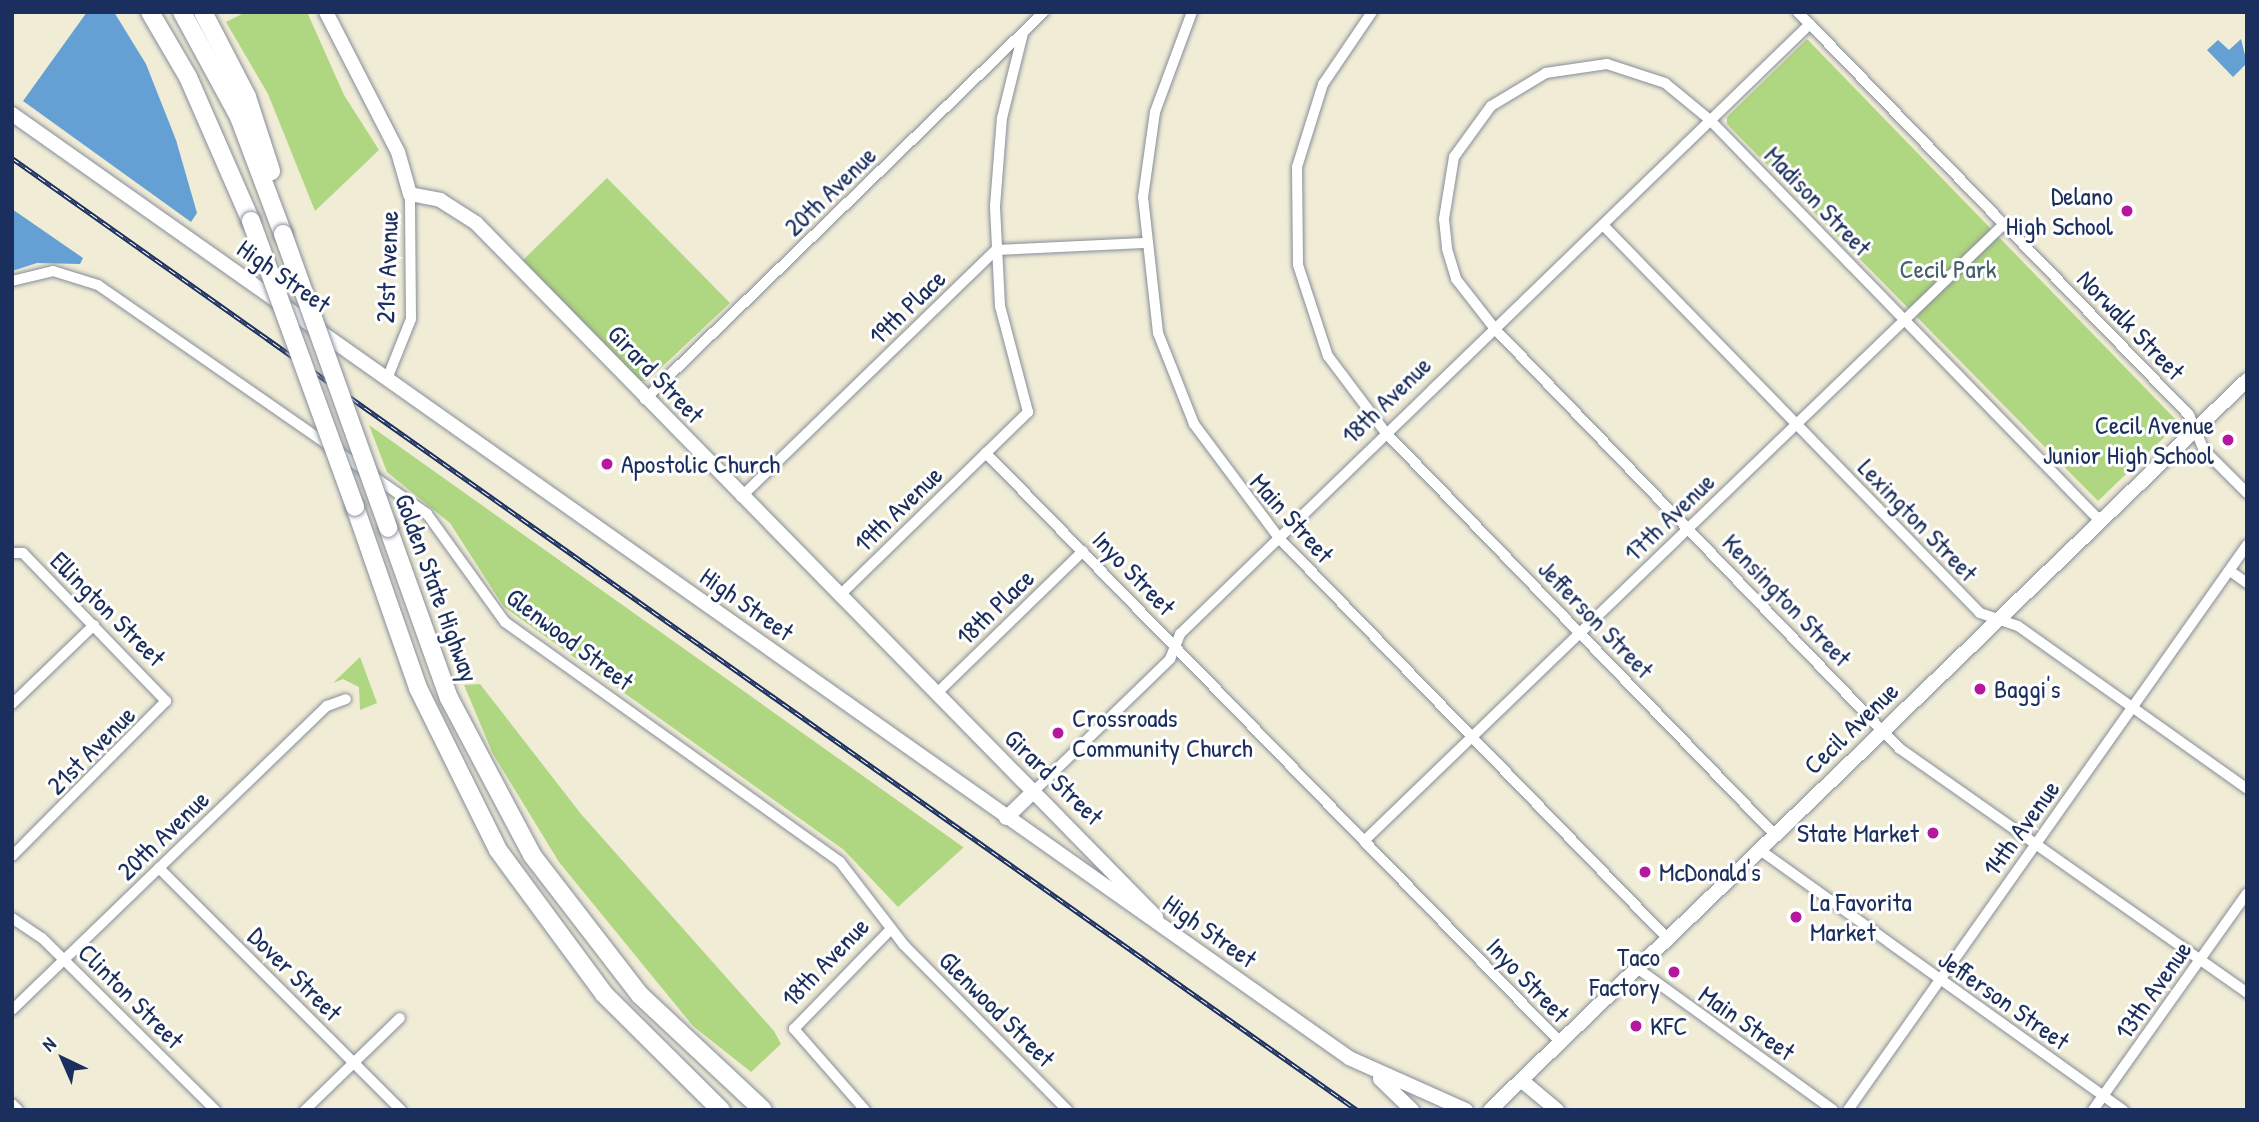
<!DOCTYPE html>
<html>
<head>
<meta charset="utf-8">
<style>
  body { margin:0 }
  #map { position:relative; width:2259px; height:1122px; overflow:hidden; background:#f0ecd6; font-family:"Patrick Hand",sans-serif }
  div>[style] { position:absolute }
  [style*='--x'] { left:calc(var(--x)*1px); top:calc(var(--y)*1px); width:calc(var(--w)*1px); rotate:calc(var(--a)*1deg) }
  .green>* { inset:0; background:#afd680 }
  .water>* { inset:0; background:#65a0d5 }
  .roads { filter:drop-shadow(0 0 2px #868e9a) drop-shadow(0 0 2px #868e9a) }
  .minor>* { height:10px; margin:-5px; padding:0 5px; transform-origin:5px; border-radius:5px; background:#fff }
  .secondary>* { height:14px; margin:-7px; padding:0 7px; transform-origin:7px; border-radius:7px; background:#fff }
  .motorway>* { height:18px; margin:-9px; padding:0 9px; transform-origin:9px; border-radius:9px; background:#fff }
  .rail>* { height:5px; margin-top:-2.5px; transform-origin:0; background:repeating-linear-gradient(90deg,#fff 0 8px,#1b2f5e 0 16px); box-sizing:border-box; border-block:2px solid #1b2f5e }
  .bridges { filter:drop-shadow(0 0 2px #868e9a) drop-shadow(0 0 2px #868e9a) }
  .motorway-bridge>* { height:18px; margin:-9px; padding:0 9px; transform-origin:9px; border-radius:9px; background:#fff }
  .dots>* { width:19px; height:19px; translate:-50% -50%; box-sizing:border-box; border:4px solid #fff; border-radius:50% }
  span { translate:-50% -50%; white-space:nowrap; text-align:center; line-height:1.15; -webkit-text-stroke:6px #fff; paint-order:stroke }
  .street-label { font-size:26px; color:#1b2f5e }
  .poi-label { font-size:26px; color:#1b2f5e }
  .right { translate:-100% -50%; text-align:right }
  .left { translate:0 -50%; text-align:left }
  .park-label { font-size:26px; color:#476168 }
  .frame { position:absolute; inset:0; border:14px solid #1b2f5e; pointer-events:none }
  .north { position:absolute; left:28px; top:1024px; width:70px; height:70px; -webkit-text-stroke:5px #fff; paint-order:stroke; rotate:316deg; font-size:19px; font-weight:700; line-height:28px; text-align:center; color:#1b2f5e }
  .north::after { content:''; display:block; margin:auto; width:24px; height:32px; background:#1b2f5e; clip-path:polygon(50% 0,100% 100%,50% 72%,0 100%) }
</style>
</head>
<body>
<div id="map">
  <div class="green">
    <i style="clip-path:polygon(246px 12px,307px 12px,344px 95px,379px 150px,315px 211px,268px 94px,226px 22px)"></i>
    <i style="clip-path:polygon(1807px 39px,2179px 423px,2098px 501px,1727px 124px,1727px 117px)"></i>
    <i style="clip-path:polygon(607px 178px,730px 303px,647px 381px,638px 380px,522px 261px)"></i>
    <i style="clip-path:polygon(369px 425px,963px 847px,964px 847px,898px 907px,844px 850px,504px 607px,450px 523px,387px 472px)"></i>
    <i style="clip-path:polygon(360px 657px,377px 703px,360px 710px,359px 687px,343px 679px,333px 683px)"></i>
    <i style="clip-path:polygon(480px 684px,581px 814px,774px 1031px,781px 1044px,751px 1072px,693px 1026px,559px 862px,493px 754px,464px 685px)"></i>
  </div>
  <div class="water">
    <i style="clip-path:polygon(87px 12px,114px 12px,146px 64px,176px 140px,197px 213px,191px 222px,23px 101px)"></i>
    <i style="clip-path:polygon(2241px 39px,2247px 63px,2233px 77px,2207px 50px,2218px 40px,2229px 50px)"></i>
    <i style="clip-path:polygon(12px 209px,83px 258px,80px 264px,37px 263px,12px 271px)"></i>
  </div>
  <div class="roads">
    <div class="minor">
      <i style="--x:1192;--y:12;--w:107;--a:110.3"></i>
      <i style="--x:1155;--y:112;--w:86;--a:98"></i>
      <i style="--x:1143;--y:197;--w:137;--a:83.7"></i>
      <i style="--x:1158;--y:333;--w:98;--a:68.4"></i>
      <i style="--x:1194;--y:424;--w:142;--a:53.3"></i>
      <i style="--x:1279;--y:538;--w:559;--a:45.87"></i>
      <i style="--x:1372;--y:12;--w:87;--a:124.2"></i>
      <i style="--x:1323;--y:84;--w:87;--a:107.4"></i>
      <i style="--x:1297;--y:167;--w:98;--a:89.4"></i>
      <i style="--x:1298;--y:265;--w:96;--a:71.8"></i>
      <i style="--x:1328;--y:356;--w:96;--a:53"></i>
      <i style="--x:1386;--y:433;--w:559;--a:45.94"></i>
      <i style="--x:1798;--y:12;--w:562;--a:45.87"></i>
      <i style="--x:2189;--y:415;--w:38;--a:67"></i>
      <i style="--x:2204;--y:450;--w:61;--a:45"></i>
      <i style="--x:1603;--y:225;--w:541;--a:45.82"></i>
      <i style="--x:1980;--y:613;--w:40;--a:18.9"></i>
      <i style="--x:2018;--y:626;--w:281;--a:35.4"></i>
      <i style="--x:12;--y:281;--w:42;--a:-13.7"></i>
      <i style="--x:53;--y:271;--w:47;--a:17.3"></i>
      <i style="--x:98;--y:285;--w:401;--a:34.8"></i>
      <i style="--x:427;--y:514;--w:133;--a:54.2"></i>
      <i style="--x:505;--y:622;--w:412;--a:35.6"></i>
      <i style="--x:840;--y:862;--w:105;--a:52.4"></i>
      <i style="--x:904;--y:945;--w:232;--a:45.3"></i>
      <i style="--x:387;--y:379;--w:65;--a:-68.2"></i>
      <i style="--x:411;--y:319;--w:125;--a:-90.5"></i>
      <i style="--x:645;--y:399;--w:556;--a:-44.13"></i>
      <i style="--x:986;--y:453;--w:822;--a:45.74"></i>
      <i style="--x:741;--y:497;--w:355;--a:-44.1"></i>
      <i style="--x:996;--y:250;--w:148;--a:-2.7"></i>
      <i style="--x:2101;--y:522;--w:561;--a:-134.21"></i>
      <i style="--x:1710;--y:120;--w:58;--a:-140.6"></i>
      <i style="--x:1665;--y:83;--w:61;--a:-161.9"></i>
      <i style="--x:1607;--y:64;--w:62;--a:171.6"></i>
      <i style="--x:1546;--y:73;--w:64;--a:149"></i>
      <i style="--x:1491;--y:106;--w:63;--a:126"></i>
      <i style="--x:1454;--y:157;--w:63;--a:99.2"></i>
      <i style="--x:1444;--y:219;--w:30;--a:84"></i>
      <i style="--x:1447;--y:249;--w:31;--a:73"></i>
      <i style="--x:1456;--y:279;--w:63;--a:52"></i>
      <i style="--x:1495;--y:329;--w:582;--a:46.04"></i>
      <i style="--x:1899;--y:748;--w:426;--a:35.1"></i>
      <i style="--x:12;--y:553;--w:11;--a:0"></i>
      <i style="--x:23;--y:553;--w:206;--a:46"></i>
      <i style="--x:166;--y:701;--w:218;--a:134.8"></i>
      <i style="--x:2230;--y:571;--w:21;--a:35"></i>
      <i style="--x:839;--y:596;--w:264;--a:-44.2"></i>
      <i style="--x:1028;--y:412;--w:110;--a:-104.8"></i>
      <i style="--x:1000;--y:306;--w:100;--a:-92.9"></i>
      <i style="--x:995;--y:206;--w:88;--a:-85.5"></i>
      <i style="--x:1002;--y:118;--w:88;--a:-76.1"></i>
      <i style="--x:936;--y:694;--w:205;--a:-44.2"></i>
      <i style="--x:12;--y:704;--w:114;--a:-43.9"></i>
      <i style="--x:1034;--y:791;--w:190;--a:-44.1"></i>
      <i style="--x:1170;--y:659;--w:27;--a:-68"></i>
      <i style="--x:1180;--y:634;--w:877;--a:-44.08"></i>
      <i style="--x:1364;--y:841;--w:889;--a:-43.95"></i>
      <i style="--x:1760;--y:850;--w:447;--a:35.6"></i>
      <i style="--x:159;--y:868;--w:342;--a:45"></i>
      <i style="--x:12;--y:918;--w:36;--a:34"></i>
      <i style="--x:42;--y:938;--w:244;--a:44.8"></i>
      <i style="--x:1637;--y:968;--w:242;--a:35.9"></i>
      <i style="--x:12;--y:1010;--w:438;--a:-44"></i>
      <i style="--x:327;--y:706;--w:20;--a:-20"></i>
      <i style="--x:12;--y:1104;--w:8;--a:45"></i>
      <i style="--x:305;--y:1110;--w:132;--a:-44.1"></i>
      <i style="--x:865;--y:1110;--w:108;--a:-131.2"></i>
      <i style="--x:794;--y:1029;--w:139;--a:-45.9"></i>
      <i style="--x:1848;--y:1110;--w:692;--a:-54.77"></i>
      <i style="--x:2093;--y:1110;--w:266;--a:-54.6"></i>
    </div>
    <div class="secondary">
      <i style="--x:326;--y:12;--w:157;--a:62.8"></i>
      <i style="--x:398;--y:152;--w:44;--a:74.1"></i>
      <i style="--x:410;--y:194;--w:31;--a:11"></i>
      <i style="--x:440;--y:200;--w:43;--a:32.6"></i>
      <i style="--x:476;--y:223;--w:972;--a:45.58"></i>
      <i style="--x:12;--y:114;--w:1637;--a:35.22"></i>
      <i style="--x:1349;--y:1058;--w:128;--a:24"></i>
      <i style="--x:1006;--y:818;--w:39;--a:-44"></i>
      <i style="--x:1380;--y:1079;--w:45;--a:44.1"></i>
      <i style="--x:1521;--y:1080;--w:47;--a:39.8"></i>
      <i style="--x:1490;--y:1110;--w:1052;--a:-43.96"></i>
    </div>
    <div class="motorway">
      <i style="--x:150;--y:12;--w:75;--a:59.7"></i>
      <i style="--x:188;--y:77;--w:157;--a:66.4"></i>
      <i style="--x:182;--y:12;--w:119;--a:61.5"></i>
      <i style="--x:239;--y:117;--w:125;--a:69.4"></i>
      <i style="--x:203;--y:12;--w:96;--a:62.6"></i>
      <i style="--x:247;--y:97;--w:78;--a:72"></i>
      <i style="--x:355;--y:507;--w:192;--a:70.8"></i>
      <i style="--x:418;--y:688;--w:181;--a:63.7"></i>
      <i style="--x:498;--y:850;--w:179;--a:53.6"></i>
      <i style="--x:604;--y:994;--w:165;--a:44.8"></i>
      <i style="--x:388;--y:528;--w:181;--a:70.3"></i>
      <i style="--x:449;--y:698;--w:178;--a:62.1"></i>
      <i style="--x:532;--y:855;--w:177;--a:52.4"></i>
      <i style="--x:640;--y:995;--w:168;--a:43.1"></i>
    </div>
  </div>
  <div class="rail">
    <i style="--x:12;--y:158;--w:1648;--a:35.29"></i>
  </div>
  <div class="bridges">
    <div class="motorway-bridge">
      <i style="--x:251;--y:221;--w:304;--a:70"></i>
      <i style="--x:283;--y:234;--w:312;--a:70.3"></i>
    </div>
  </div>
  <div class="dots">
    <i style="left:2127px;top:211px;background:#b5179e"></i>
    <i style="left:2228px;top:440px;background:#b5179e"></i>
    <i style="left:607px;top:464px;background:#b5179e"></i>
    <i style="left:1980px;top:689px;background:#b5179e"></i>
    <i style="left:1058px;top:733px;background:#b5179e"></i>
    <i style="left:1933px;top:833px;background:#b5179e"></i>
    <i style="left:1645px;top:872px;background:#b5179e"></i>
    <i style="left:1796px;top:917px;background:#b5179e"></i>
    <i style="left:1674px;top:972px;background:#b5179e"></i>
    <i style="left:1636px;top:1026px;background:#b5179e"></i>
  </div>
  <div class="street-label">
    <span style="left:830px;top:191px;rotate:-44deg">20th Avenue</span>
    <span style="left:1818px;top:201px;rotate:46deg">Madison Street</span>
    <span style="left:387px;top:267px;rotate:-88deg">21st Avenue</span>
    <span style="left:284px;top:276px;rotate:35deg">High Street</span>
    <span style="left:907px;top:307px;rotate:-44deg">19th Place</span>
    <span style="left:2131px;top:325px;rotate:46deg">Norwalk Street</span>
    <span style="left:656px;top:374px;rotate:46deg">Girard Street</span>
    <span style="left:1386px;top:400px;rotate:-44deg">18th Avenue</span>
    <span style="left:898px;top:509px;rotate:-44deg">19th Avenue</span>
    <span style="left:1669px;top:517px;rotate:-44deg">17th Avenue</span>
    <span style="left:1292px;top:518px;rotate:48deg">Main Street</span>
    <span style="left:1918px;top:520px;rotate:46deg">Lexington Street</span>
    <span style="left:1134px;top:573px;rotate:46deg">Inyo Street</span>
    <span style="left:437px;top:588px;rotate:70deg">Golden State Highway</span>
    <span style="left:1787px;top:600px;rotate:46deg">Kensington Street</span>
    <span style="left:747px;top:604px;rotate:35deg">High Street</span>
    <span style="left:995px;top:607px;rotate:-44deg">18th Place</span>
    <span style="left:108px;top:609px;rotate:45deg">Ellington Street</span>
    <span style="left:1596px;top:619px;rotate:46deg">Jefferson Street</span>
    <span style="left:570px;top:639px;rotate:37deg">Glenwood Street</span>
    <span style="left:1851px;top:728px;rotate:-44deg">Cecil Avenue</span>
    <span style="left:91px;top:750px;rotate:-45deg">21st Avenue</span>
    <span style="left:1054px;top:777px;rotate:44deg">Girard Street</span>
    <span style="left:2021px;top:828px;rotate:-54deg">14th Avenue</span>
    <span style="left:163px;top:835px;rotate:-44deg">20th Avenue</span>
    <span style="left:1210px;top:931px;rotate:35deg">High Street</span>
    <span style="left:825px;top:962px;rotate:-46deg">18th Avenue</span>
    <span style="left:295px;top:974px;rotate:45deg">Dover Street</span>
    <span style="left:1528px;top:980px;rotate:46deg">Inyo Street</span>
    <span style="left:2153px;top:990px;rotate:-55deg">13th Avenue</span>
    <span style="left:131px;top:996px;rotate:45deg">Clinton Street</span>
    <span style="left:2004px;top:1000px;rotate:35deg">Jefferson Street</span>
    <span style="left:997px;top:1009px;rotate:45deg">Glenwood Street</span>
    <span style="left:1747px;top:1023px;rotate:35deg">Main Street</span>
  </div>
  <div class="poi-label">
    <span class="right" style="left:2113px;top:211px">Delano<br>High School</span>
    <span class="right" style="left:2214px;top:440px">Cecil Avenue<br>Junior High School</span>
    <span class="left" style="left:621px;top:464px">Apostolic Church</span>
    <span class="left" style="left:1994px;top:689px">Baggi's</span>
    <span class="left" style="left:1072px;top:733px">Crossroads<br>Community Church</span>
    <span class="right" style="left:1919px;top:833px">State Market</span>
    <span class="left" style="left:1659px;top:872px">McDonald's</span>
    <span class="left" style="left:1810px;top:917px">La Favorita<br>Market</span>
    <span class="right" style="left:1660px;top:972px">Taco<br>Factory</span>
    <span class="left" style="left:1650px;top:1026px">KFC</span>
  </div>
  <div class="park-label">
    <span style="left:1948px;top:269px">Cecil Park</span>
  </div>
  <div class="frame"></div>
  <div class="north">N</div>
</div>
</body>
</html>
